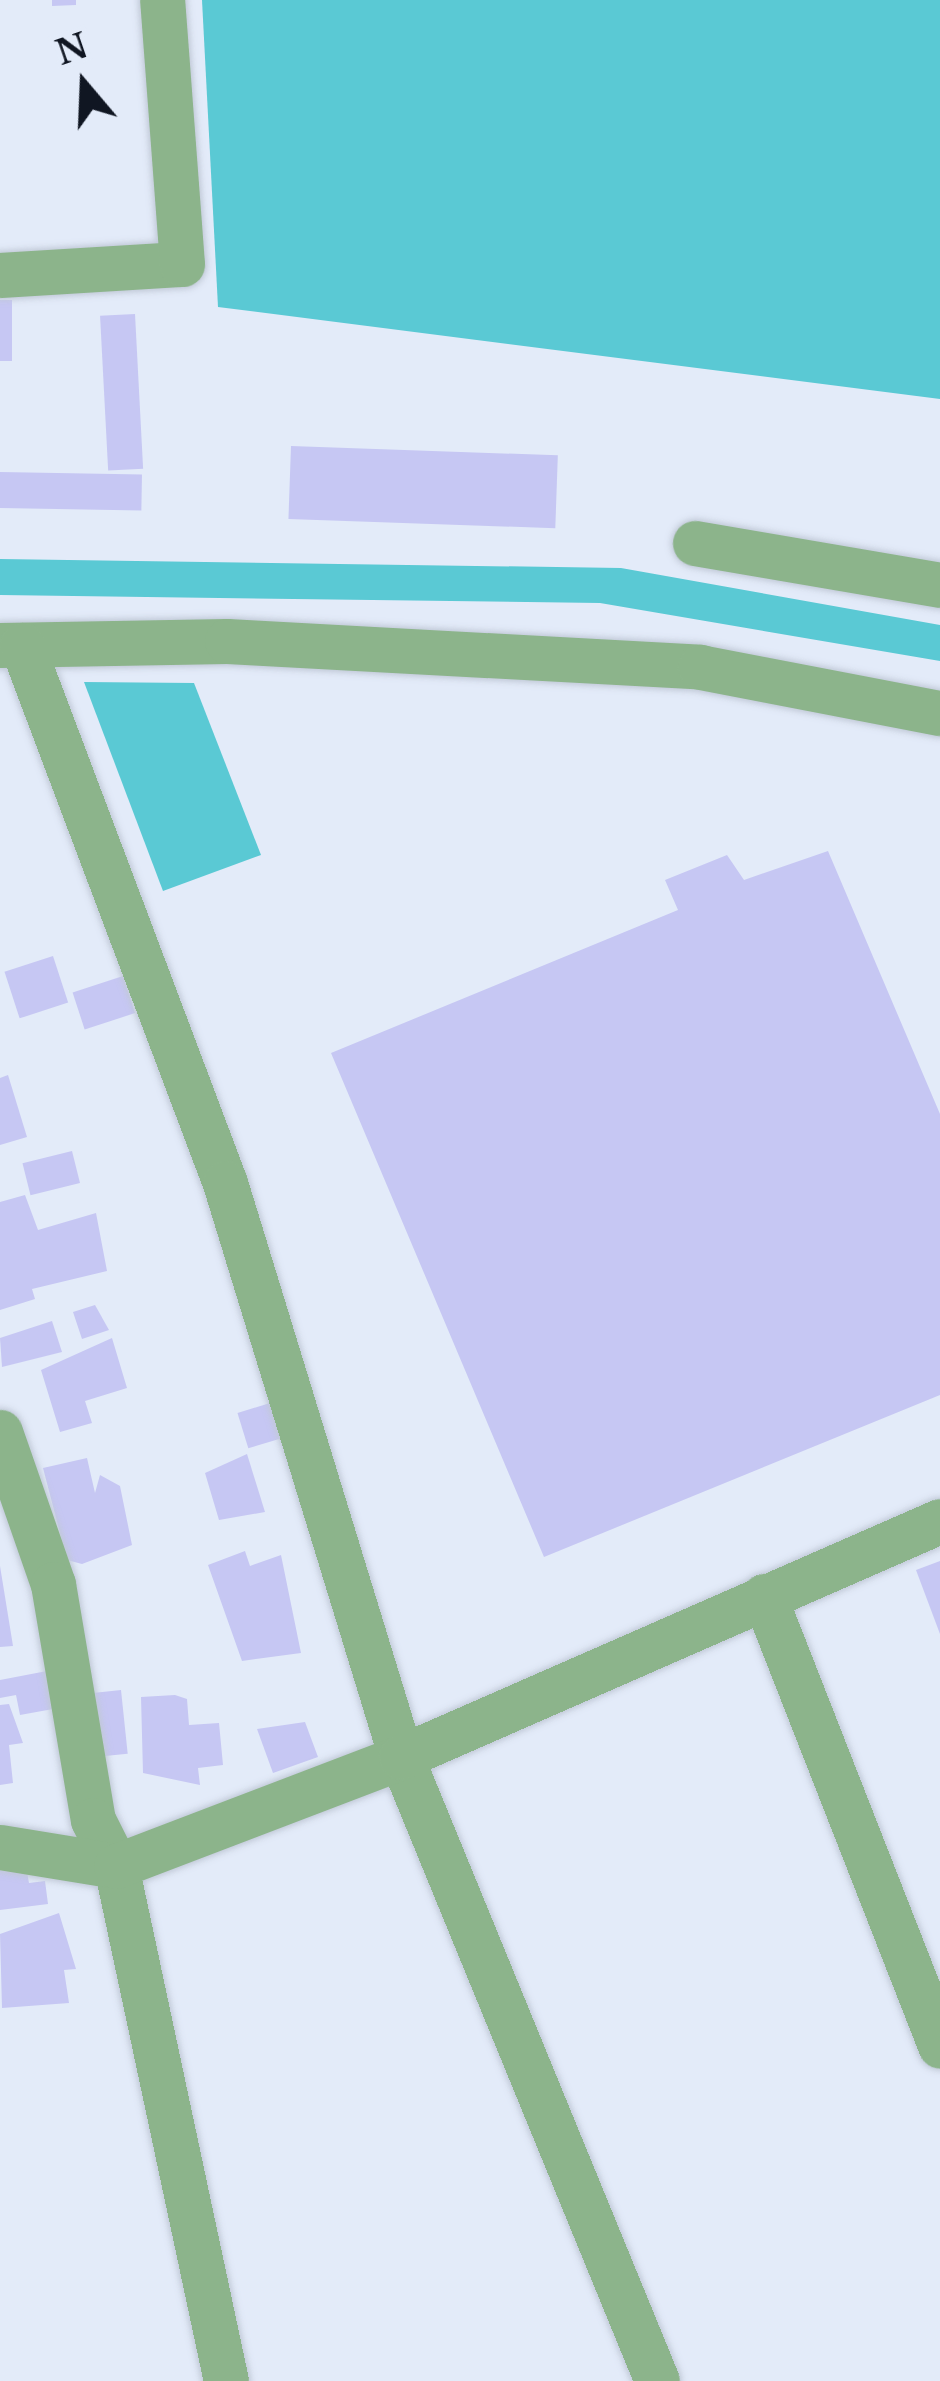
<!DOCTYPE html>
<html>
<head>
<meta charset="utf-8">
<style>
  body { margin:0 }
  #map { position:relative; width:940px; height:2381px; overflow:hidden; background:#e3ebf9; font-family:"Libre Baskerville",serif }
  div>[style] { position:absolute }
  [style*='--x'] { left:calc(var(--x)*1px); top:calc(var(--y)*1px); width:calc(var(--w)*1px); rotate:calc(var(--a)*1deg) }
  .water>* { inset:0; background:#5ac9d4 }
  .building>* { inset:0; background:#c6c7f3; transform-origin:0 0 }
  .roads { filter:drop-shadow(0 0 3px #c1c9d7) drop-shadow(0 0 3px #c1c9d7) }
  .minor>* { height:45px; margin:-22.5px; padding:0 22.5px; transform-origin:22.5px; border-radius:22.5px; background:#8cb48b }
  span { translate:-50% -50%; white-space:nowrap; text-align:center; line-height:1.15; -webkit-text-stroke:9px #e3ebf9; paint-order:stroke }
  .north { position:absolute; left:24px; top:24px; width:120px; height:120px; -webkit-text-stroke:9px #e3ebf9; paint-order:stroke; rotate:341deg; font-size:33px; font-weight:700; line-height:48px; text-align:center; color:#101622 }
  .north::after { content:''; display:block; margin:auto; width:42px; height:54px; background:#101622; clip-path:polygon(50% 0,100% 100%,50% 72%,0 100%) }
</style>
</head>
<body>
<div id="map">
  <div class="water">
    <i style="clip-path:polygon(202px 0,940px 0,940px 399px,218px 307px)"></i>
    <i style="clip-path:polygon(0 559px,621px 568px,940px 625px,940px 661px,600px 603px,0 595px)"></i>
    <i style="clip-path:polygon(84px 682px,194px 683px,261px 855px,163px 891px)"></i>
  </div>
  <div class="building">
    <i style="clip-path:polygon(52px 0,76px 0,76px 5px,52px 6px)"></i>
    <i style="left:0;top:300px;width:12px;height:61px"></i>
    <i style="left:135px;top:314px;width:155px;height:35px;rotate:87deg"></i>
    <i style="left:291px;top:446px;width:267px;height:73px;rotate:2deg"></i>
    <i style="left:0;top:472px;width:142px;height:36px;rotate:1deg"></i>
    <i style="clip-path:polygon(828px 851px,940px 1114px,940px 1395px,544px 1557px,331px 1053px,678px 910px,665px 880px,727px 855px,744px 880px)"></i>
    <i style="left:53px;top:956px;width:49px;height:51px;rotate:72deg"></i>
    <i style="left:123px;top:976px;width:39px;height:53px;rotate:72deg"></i>
    <i style="clip-path:polygon(8px 1075px,27px 1137px,0 1145px,0 1078px)"></i>
    <i style="left:72px;top:1151px;width:33px;height:51px;rotate:76deg"></i>
    <i style="clip-path:polygon(25px 1195px,38px 1230px,96px 1213px,107px 1271px,32px 1289px,35px 1299px,0 1310px,0 1202px)"></i>
    <i style="clip-path:polygon(95px 1305px,109px 1330px,82px 1339px,73px 1312px)"></i>
    <i style="clip-path:polygon(52px 1321px,62px 1352px,2px 1367px,0 1338px)"></i>
    <i style="clip-path:polygon(112px 1338px,127px 1388px,85px 1401px,92px 1423px,60px 1432px,41px 1370px)"></i>
    <i style="left:270px;top:1403px;width:37px;height:34px;rotate:73deg"></i>
    <i style="clip-path:polygon(247px 1454px,265px 1512px,219px 1520px,205px 1473px)"></i>
    <i style="clip-path:polygon(87px 1458px,95px 1493px,100px 1475px,120px 1486px,132px 1545px,82px 1564px,67px 1560px,43px 1468px)"></i>
    <i style="clip-path:polygon(245px 1551px,250px 1566px,281px 1555px,301px 1653px,242px 1661px,208px 1565px)"></i>
    <i style="clip-path:polygon(940px 1561px,940px 1634px,916px 1570px)"></i>
    <i style="clip-path:polygon(0 1566px,13px 1646px,0 1647px)"></i>
    <i style="clip-path:polygon(47px 1671px,53px 1709px,20px 1715px,16px 1695px,0 1698px,0 1680px)"></i>
    <i style="left:121px;top:1690px;width:64px;height:28px;rotate:84deg"></i>
    <i style="clip-path:polygon(175px 1695px,187px 1699px,189px 1725px,219px 1723px,223px 1765px,198px 1768px,200px 1785px,143px 1773px,141px 1697px)"></i>
    <i style="clip-path:polygon(9px 1704px,23px 1743px,9px 1745px,13px 1783px,0 1785px,0 1705px)"></i>
    <i style="clip-path:polygon(305px 1722px,318px 1757px,273px 1773px,257px 1729px)"></i>
    <i style="clip-path:polygon(26px 1866px,29px 1883px,45px 1881px,48px 1904px,0 1910px,0 1869px)"></i>
    <i style="clip-path:polygon(59px 1913px,76px 1969px,64px 1970px,69px 2003px,2px 2008px,0 1934px)"></i>
  </div>
  <div class="roads">
    <div class="minor">
      <i style="--x:0;--y:275;--w:182;--a:-3.5"></i>
      <i style="--x:182;--y:264;--w:265;--a:-94.3"></i>
      <i style="--x:695;--y:543;--w:249;--a:9.7"></i>
      <i style="--x:0;--y:645;--w:227;--a:-1"></i>
      <i style="--x:227;--y:641;--w:474;--a:3.1"></i>
      <i style="--x:700;--y:667;--w:244;--a:10.9"></i>
      <i style="--x:22;--y:645;--w:575;--a:69.33"></i>
      <i style="--x:225;--y:1183;--w:600;--a:72.95"></i>
      <i style="--x:401;--y:1757;--w:674;--a:67.69"></i>
      <i style="--x:0;--y:1432;--w:161;--a:70.8"></i>
      <i style="--x:53;--y:1584;--w:239;--a:80.4"></i>
      <i style="--x:93;--y:1820;--w:51;--a:63.4"></i>
      <i style="--x:116;--y:1866;--w:527;--a:77.94"></i>
      <i style="--x:764;--y:1596;--w:483;--a:68.6"></i>
      <i style="--x:0;--y:1847;--w:118;--a:9.3"></i>
      <i style="--x:116;--y:1866;--w:305;--a:-20.9"></i>
      <i style="--x:401;--y:1757;--w:588;--a:-23.65"></i>
    </div>
  </div>
  <div class="north">N</div>
</div>
</body>
</html>
